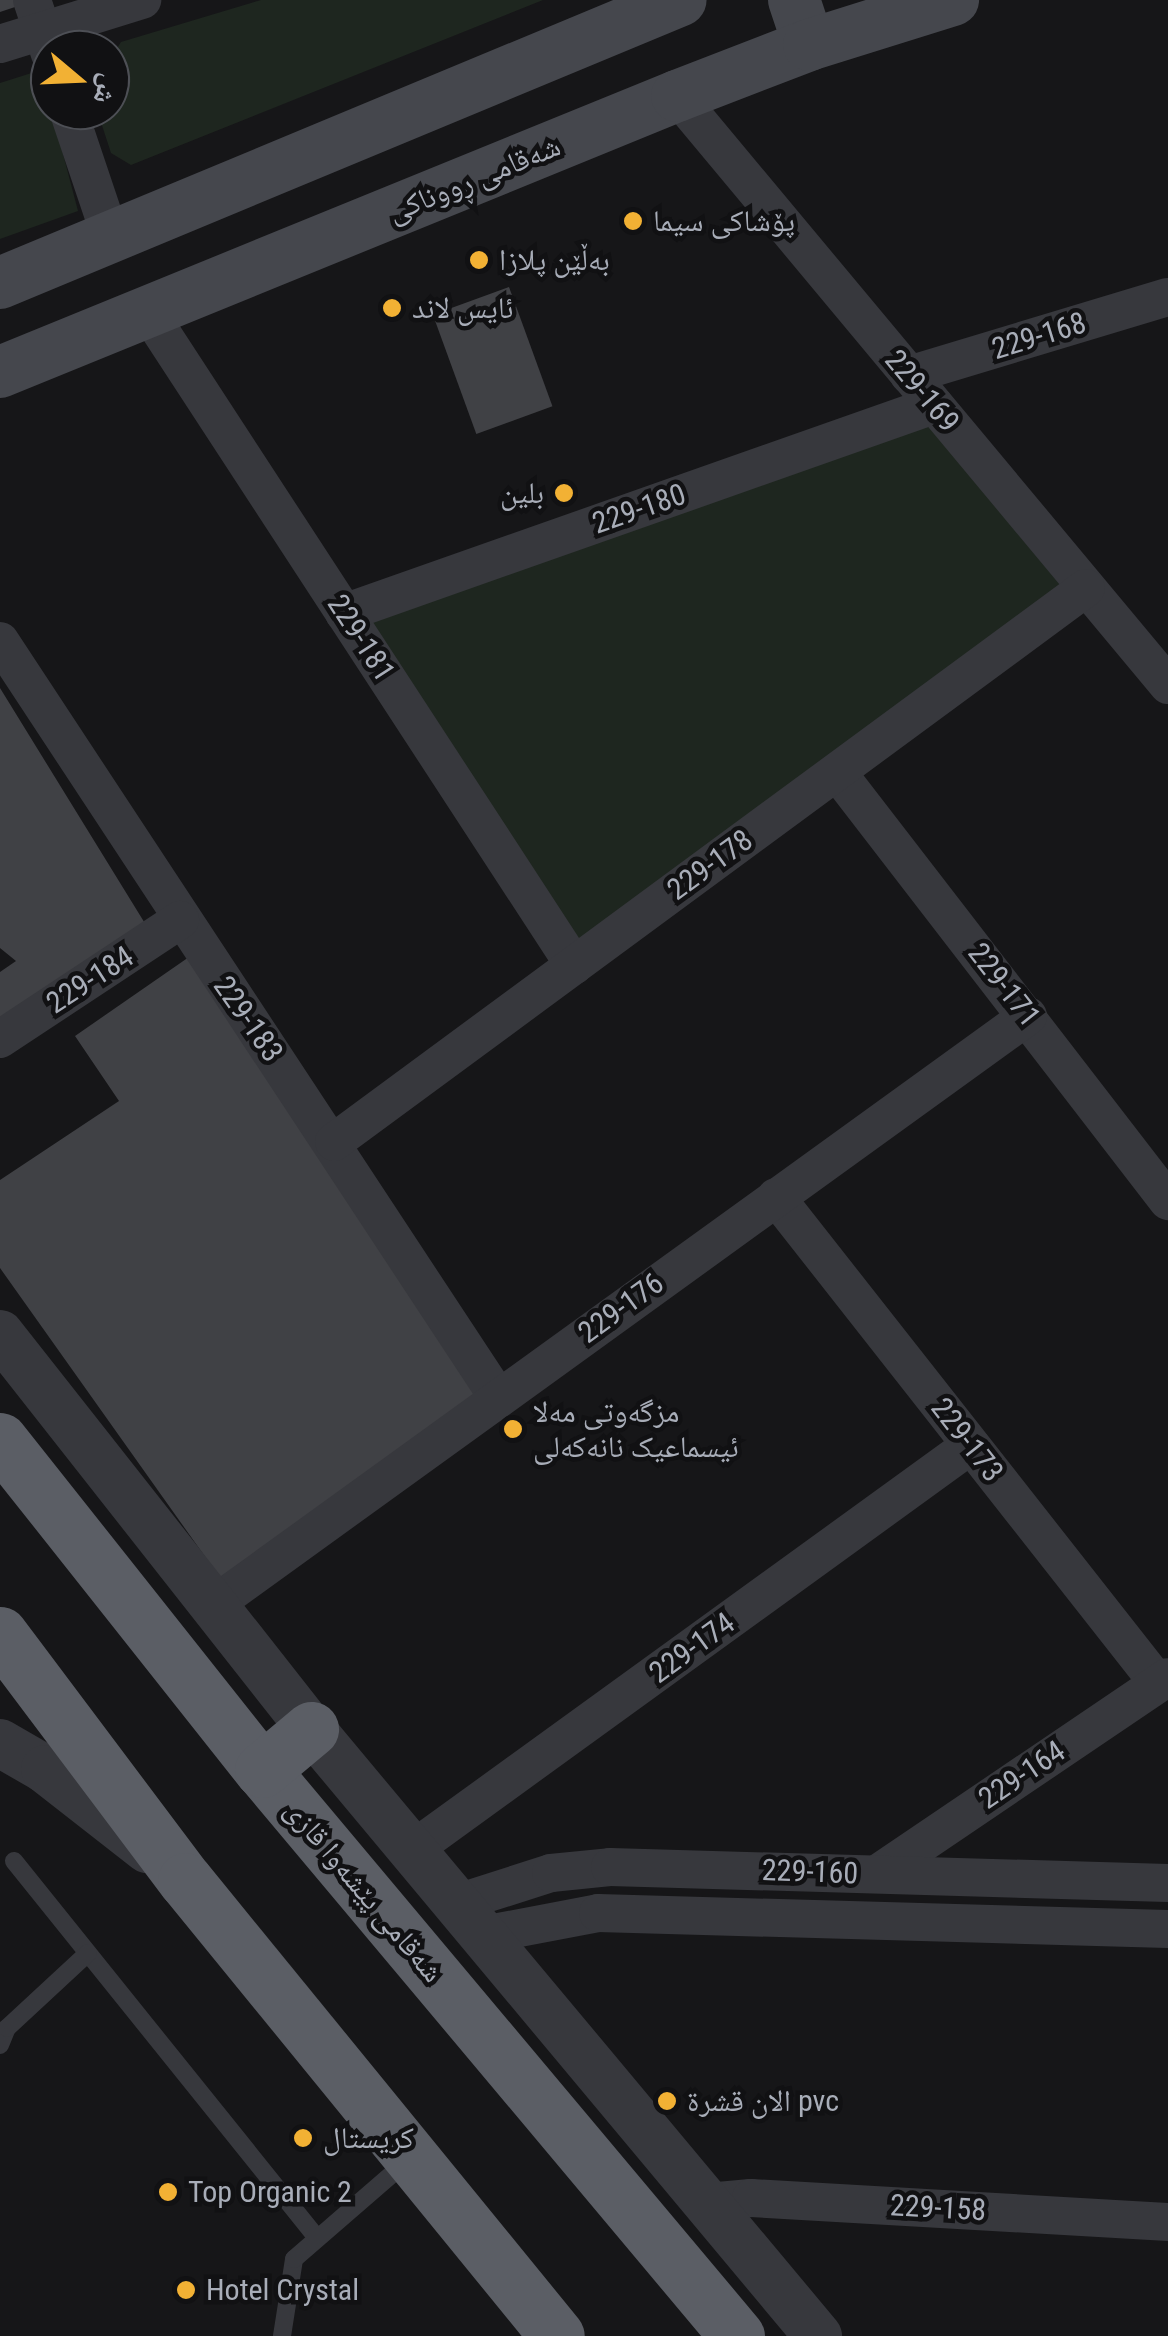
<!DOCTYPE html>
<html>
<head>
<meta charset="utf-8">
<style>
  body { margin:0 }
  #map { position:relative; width:1168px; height:2336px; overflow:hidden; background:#161618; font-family:"Roboto Condensed","Noto Naskh Arabic",sans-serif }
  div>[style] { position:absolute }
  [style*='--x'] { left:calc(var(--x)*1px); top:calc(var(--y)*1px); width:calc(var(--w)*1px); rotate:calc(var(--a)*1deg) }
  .green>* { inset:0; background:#1e261f }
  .building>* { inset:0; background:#404145; transform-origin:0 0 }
  .service>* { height:18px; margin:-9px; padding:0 9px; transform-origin:9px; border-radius:9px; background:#37383d }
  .minor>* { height:38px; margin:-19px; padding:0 19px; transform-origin:19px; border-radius:19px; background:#37383d }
  .tertiary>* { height:48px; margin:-24px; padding:0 24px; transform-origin:24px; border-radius:24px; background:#37383d }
  .secondary>* { height:52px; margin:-26px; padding:0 26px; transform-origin:26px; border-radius:26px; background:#45474d }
  .trunk>* { height:55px; margin:-27.5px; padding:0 27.5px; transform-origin:27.5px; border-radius:27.5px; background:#5b5e65 }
  .dots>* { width:28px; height:28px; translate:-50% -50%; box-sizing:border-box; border:5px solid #111113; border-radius:50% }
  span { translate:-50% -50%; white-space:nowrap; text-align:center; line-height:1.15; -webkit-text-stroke:9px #111113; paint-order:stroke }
  .street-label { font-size:30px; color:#a8adb8 }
  .poi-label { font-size:30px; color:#a8adb8 }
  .left { translate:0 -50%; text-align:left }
  .right { translate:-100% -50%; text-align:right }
  .north { position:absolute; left:30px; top:30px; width:100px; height:100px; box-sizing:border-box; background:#111113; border:2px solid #4d4f55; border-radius:50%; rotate:109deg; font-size:28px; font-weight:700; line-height:40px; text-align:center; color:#a8adb8 }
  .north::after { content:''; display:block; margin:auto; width:35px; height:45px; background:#f2b134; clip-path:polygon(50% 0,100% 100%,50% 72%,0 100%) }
</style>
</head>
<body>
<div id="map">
  <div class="green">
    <i style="clip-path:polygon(261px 0,543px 0,131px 165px,111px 153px,97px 110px,110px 110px,110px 59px,121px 42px)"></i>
    <i style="clip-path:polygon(41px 70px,78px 211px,0 239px,0 83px)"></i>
    <i style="clip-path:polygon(934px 405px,1086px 588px,574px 965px,344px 613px)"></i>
  </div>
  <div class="building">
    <i style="clip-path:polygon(0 0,16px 0,18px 6px,0 12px)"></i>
    <i style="left:509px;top:287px;width:127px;height:81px;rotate:70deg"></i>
    <i style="clip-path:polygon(0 688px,146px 925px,0 1024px,0 972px,16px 961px,0 948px)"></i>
    <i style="clip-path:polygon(189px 957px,480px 1401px,223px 1582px,0 1268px,0 1180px,119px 1101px,75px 1036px)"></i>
  </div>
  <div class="service">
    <i style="--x:14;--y:1861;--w:480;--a:51.2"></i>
    <i style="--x:0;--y:2045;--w:18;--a:-68"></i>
    <i style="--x:7;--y:2028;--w:110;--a:-42.8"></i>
    <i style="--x:282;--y:2336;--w:78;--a:-81.1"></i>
    <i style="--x:294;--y:2259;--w:150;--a:-40.9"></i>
  </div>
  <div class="minor">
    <i style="--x:32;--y:0;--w:57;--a:71.6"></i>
    <i style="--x:0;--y:44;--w:149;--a:-17.2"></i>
    <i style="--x:677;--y:96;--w:767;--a:50.18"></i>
    <i style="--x:68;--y:110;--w:135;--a:71.4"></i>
    <i style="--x:148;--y:312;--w:780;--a:56.88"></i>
    <i style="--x:909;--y:375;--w:270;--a:-16.8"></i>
    <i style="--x:344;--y:613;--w:626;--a:-19.42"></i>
    <i style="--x:0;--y:641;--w:904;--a:56.64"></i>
    <i style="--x:837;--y:772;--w:542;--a:52.35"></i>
    <i style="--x:0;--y:1039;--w:216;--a:-33.5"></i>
    <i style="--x:334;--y:1142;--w:934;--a:-36.38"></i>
    <i style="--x:776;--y:1197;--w:618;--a:51.83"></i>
    <i style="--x:216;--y:1603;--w:1002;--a:-35.86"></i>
    <i style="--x:412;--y:1850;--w:690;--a:-35.92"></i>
    <i style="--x:877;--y:1874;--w:351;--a:-34.1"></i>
    <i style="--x:457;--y:1903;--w:99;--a:-17.7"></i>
    <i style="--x:551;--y:1873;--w:59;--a:-5.8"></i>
    <i style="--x:610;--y:1867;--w:558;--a:1.64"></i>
    <i style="--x:483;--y:1935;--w:117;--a:-10.8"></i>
    <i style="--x:598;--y:1913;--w:570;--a:1.61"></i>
    <i style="--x:707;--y:2202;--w:44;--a:-5.2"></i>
    <i style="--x:751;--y:2198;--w:418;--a:3.3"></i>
  </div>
  <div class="tertiary">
    <i style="--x:0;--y:1334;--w:503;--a:51.79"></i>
    <i style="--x:311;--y:1729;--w:791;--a:50.13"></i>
    <i style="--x:0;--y:1743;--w:52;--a:30"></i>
    <i style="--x:45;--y:1769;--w:130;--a:38.1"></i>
  </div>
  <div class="secondary">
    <i style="--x:794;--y:0;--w:47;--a:71.6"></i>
    <i style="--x:0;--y:283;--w:737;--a:-22.57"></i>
    <i style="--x:0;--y:372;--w:731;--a:-22.18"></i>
    <i style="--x:677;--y:96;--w:142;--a:-21.1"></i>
    <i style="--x:809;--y:45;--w:151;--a:-17.4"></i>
  </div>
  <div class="trunk">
    <i style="--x:0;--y:1440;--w:421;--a:51.6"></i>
    <i style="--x:262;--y:1770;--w:739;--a:50"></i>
    <i style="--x:0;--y:1634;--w:308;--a:53.1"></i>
    <i style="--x:185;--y:1880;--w:588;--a:50.79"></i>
    <i style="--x:262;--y:1770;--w:64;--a:-39.9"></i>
  </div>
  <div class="dots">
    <i style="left:633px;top:221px;background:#f2b134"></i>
    <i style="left:479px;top:260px;background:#f2b134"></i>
    <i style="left:392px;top:308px;background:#f2b134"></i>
    <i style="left:564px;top:493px;background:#f2b134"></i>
    <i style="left:513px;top:1429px;background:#f2b134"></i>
    <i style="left:667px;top:2101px;background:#f2b134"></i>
    <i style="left:303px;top:2138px;background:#f2b134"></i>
    <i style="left:168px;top:2192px;background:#f2b134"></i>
    <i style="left:186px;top:2290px;background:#f2b134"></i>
  </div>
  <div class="street-label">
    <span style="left:474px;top:179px;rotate:-22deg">شەقامی ڕووناکی</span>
    <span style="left:1039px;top:336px;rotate:-17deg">229-168</span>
    <span style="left:922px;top:391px;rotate:50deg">229-169</span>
    <span style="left:639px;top:509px;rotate:-19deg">229-180</span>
    <span style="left:361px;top:638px;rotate:57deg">229-181</span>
    <span style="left:710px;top:865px;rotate:-36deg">229-178</span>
    <span style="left:90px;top:980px;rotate:-33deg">229-184</span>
    <span style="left:1004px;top:985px;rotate:52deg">229-171</span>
    <span style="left:248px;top:1019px;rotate:55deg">229-183</span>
    <span style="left:621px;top:1308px;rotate:-36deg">229-176</span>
    <span style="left:967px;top:1440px;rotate:52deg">229-173</span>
    <span style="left:692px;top:1648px;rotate:-36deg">229-174</span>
    <span style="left:1022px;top:1775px;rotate:-34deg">229-164</span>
    <span style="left:810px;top:1872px;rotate:2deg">229-160</span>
    <span style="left:364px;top:1891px;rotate:50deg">شەقامی پێشەوا قازی</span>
    <span style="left:938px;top:2208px;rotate:3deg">229-158</span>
  </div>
  <div class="poi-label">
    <span class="left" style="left:653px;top:221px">پۆشاکی سیما</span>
    <span class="left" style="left:499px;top:260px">بەڵێن پلازا</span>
    <span class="left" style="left:412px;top:308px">ئایس لاند</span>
    <span class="right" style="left:544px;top:493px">بلين</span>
    <span class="left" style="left:533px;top:1429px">مزگەوتی مەلا<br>ئیسماعیک نانەکەلی</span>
    <span class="left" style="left:687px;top:2101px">الان قشرة pvc</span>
    <span class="left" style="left:323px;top:2138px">كريستال</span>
    <span class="left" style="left:188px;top:2192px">Top Organic 2</span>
    <span class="left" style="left:206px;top:2290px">Hotel Crystal</span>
  </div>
  <div class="north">ش</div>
</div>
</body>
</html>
